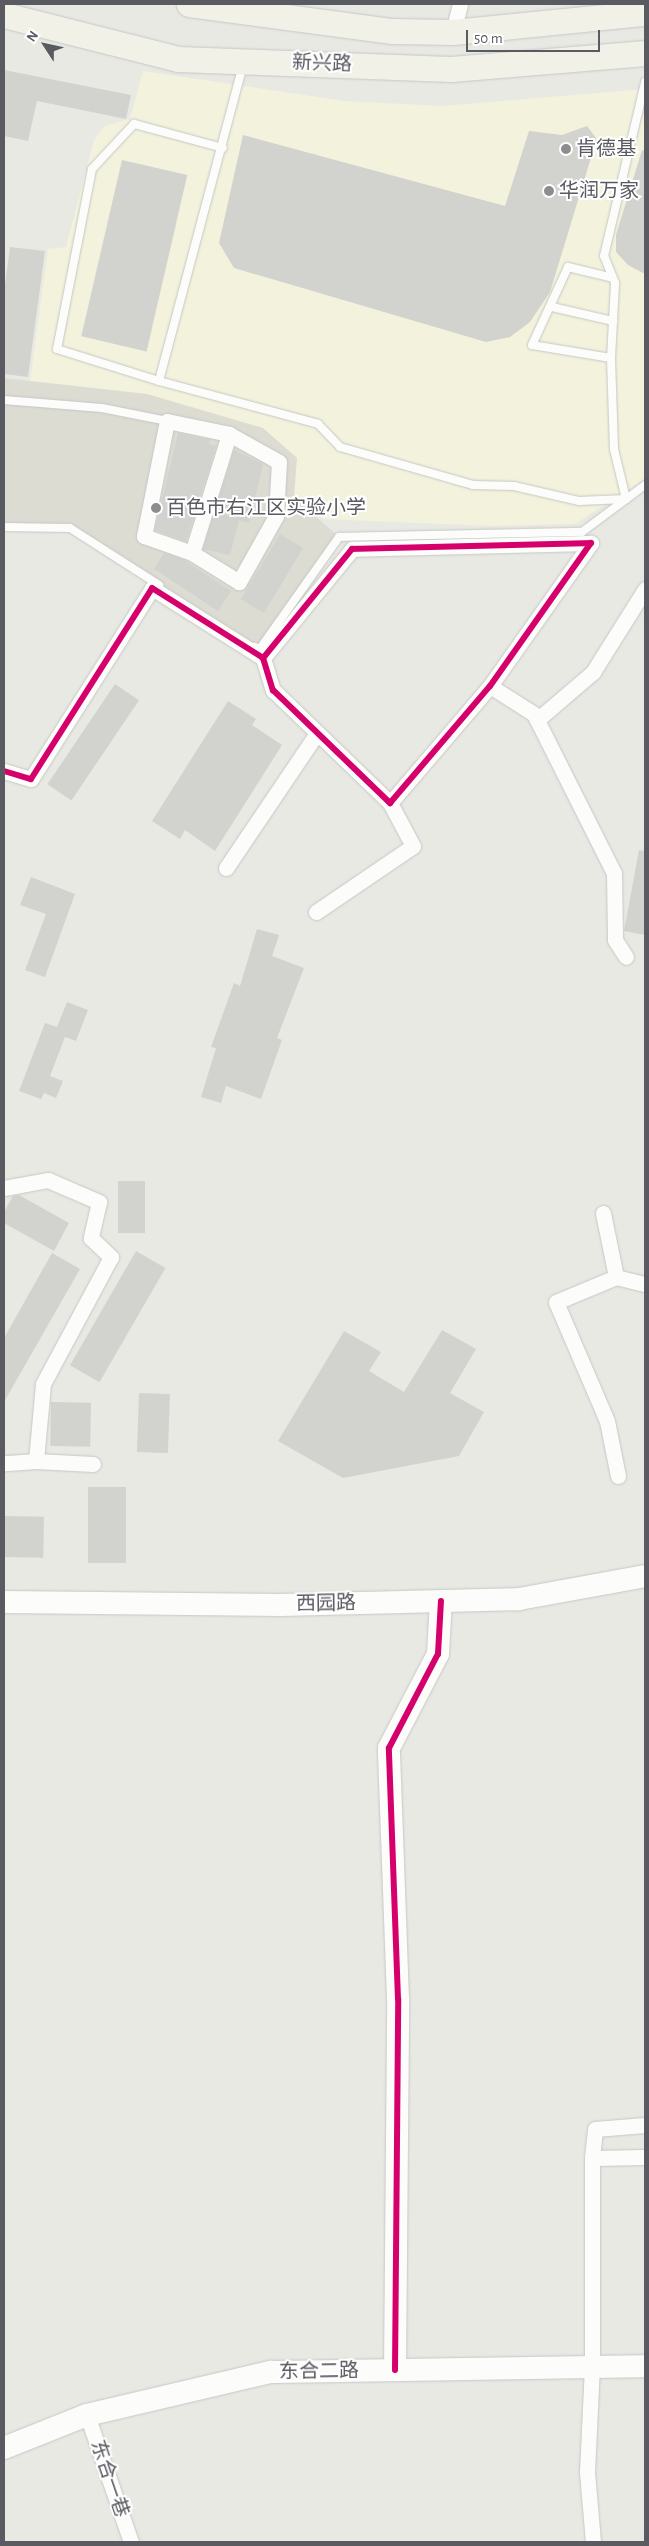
<!DOCTYPE html>
<html>
<head>
<meta charset="utf-8">
<style>
  body { margin:0 }
  #map { position:relative; width:649px; height:2546px; overflow:hidden; background:#e9e9e4; font-family:"Alegreya Sans","Noto Sans SC",sans-serif }
  div>[style] { position:absolute }
  [style*='--x'] { left:calc(var(--x)*1px); top:calc(var(--y)*1px); width:calc(var(--w)*1px); rotate:calc(var(--a)*1deg) }
  .commercial>* { inset:0; background:#f3f2dc }
  .education>* { inset:0; background:#dcdcd3 }
  .building>* { inset:0; background:#d2d2cf; transform-origin:0 0 }
  .roads { filter:drop-shadow(0 0 1px #c6c7c6) drop-shadow(0 0 1px #c6c7c6) }
  .lane>* { height:8px; margin:-4px; padding:0 4px; transform-origin:4px; border-radius:4px; background:#fcfcfb }
  .street>* { height:15px; margin:-7.5px; padding:0 7.5px; transform-origin:7.5px; border-radius:7.5px; background:#fcfcfb }
  .secondary>* { height:22px; margin:-11px; padding:0 11px; transform-origin:11px; border-radius:11px; background:#fcfcfb }
  .primary>* { height:25px; margin:-12.5px; padding:0 12.5px; transform-origin:12.5px; border-radius:12.5px; background:#f1f1e7 }
  .cycleway>* { height:6px; margin:-3px; padding:0 3px; transform-origin:3px; border-radius:3px; background:#d6006c }
  .dots>* { width:14px; height:14px; translate:-50% -50%; box-sizing:border-box; border:2px solid #fff; border-radius:50% }
  span { translate:-50% -50%; white-space:nowrap; text-align:center; line-height:1.15; -webkit-text-stroke:4px #fff; paint-order:stroke }
  .street-label { font-size:20px; color:#595b61 }
  .poi-label { font-size:20px; color:#595b61 }
  .left { translate:0 -50%; text-align:left }
  .frame { position:absolute; inset:0; border:5px solid #595b61; pointer-events:none }
  .north { position:absolute; left:20px; top:20px; width:50px; height:50px; -webkit-text-stroke:4px #fff; paint-order:stroke; rotate:305deg; font-size:14px; font-weight:700; line-height:20px; text-align:center; color:#595b61 }
  .north::after { content:''; display:block; margin:auto; width:18px; height:22px; background:#595b61; clip-path:polygon(50% 0,100% 100%,50% 72%,0 100%) }
  .scale { position:absolute; left:466px; top:30px; width:134px; height:22px; box-sizing:border-box; border:2px solid #595b61; border-top:0; padding-left:6px; font-size:15px; line-height:18px; white-space:nowrap; color:#595b61; -webkit-text-stroke:4px #fff; paint-order:stroke }
</style>
</head>
<body>
<div id="map">
  <div class="commercial">
    <i style="clip-path:polygon(143px 71px,344px 101px,443px 106px,645px 89px,645px 479px,575px 524px,491px 526px,323px 519px,294px 497px,30px 382px,48px 249px,66px 247px,94px 140px,105px 126px,130px 119px)"></i>
  </div>
  <div class="education">
    <i style="clip-path:polygon(4px 378px,147px 394px,263px 428px,297px 458px,294px 497px,339px 537px,259px 650px,70px 528px,4px 527px)"></i>
  </div>
  <div class="building">
    <i style="clip-path:polygon(4px 70px,131px 95px,126px 119px,37px 101px,28px 141px,4px 136px)"></i>
    <i style="clip-path:polygon(587px 126px,596px 138px,594px 148px,550px 292px,530px 322px,510px 337px,486px 342px,234px 268px,219px 243px,243px 135px,505px 206px,529px 131px,562px 135px)"></i>
    <i style="clip-path:polygon(642px 150px,645px 151px,645px 274px,628px 265px,616px 252px,616px 235px)"></i>
    <i style="left:122px;top:160px;width:67px;height:181px;rotate:13deg"></i>
    <i style="clip-path:polygon(10px 247px,45px 251px,28px 377px,4px 374px,4px 292px)"></i>
    <i style="clip-path:polygon(178px 433px,210px 440px,209px 444px,216px 446px,186px 541px,155px 530px)"></i>
    <i style="clip-path:polygon(234px 450px,263px 464px,249px 523px,239px 520px,230px 555px,203px 549px)"></i>
    <i style="left:280px;top:534px;width:27px;height:76px;rotate:31deg"></i>
    <i style="clip-path:polygon(164px 553px,184px 560px,231px 591px,218px 611px,154px 569px)"></i>
    <i style="left:115px;top:684px;width:29px;height:121px;rotate:34deg"></i>
    <i style="clip-path:polygon(228px 701px,256px 719px,252px 725px,282px 745px,215px 851px,185px 830px,180px 839px,152px 821px)"></i>
    <i style="clip-path:polygon(639px 850px,645px 851px,645px 935px,624px 931px)"></i>
    <i style="clip-path:polygon(31px 877px,75px 894px,45px 977px,25px 970px,46px 914px,20px 905px)"></i>
    <i style="clip-path:polygon(257px 929px,279px 935px,272px 956px,304px 968px,277px 1038px,282px 1040px,261px 1099px,226px 1086px,221px 1103px,201px 1097px,216px 1048px,211px 1047px,234px 983px,240px 986px)"></i>
    <i style="clip-path:polygon(67px 1002px,88px 1010px,76px 1041px,65px 1037px,50px 1076px,63px 1081px,56px 1098px,44px 1093px,41px 1099px,19px 1091px,45px 1023px,57px 1027px)"></i>
    <i style="left:118px;top:1181px;width:27px;height:52px"></i>
    <i style="clip-path:polygon(19px 1195px,69px 1223px,54px 1251px,4px 1223px,4px 1212px,13px 1196px)"></i>
    <i style="left:136px;top:1251px;width:34px;height:132px;rotate:30deg"></i>
    <i style="clip-path:polygon(52px 1253px,80px 1269px,4px 1402px,4px 1338px)"></i>
    <i style="clip-path:polygon(442px 1330px,476px 1349px,450px 1393px,484px 1412px,459px 1456px,343px 1478px,278px 1441px,344px 1331px,381px 1352px,369px 1371px,404px 1392px)"></i>
    <i style="left:139px;top:1393px;width:31px;height:59px;rotate:2deg"></i>
    <i style="left:51px;top:1402px;width:40px;height:44px;rotate:1deg"></i>
    <i style="left:88px;top:1487px;width:38px;height:76px"></i>
    <i style="left:4px;top:1516px;width:40px;height:41px;rotate:1deg"></i>
  </div>
  <div class="roads">
    <div class="lane">
      <i style="--x:243;--y:65;--w:327;--a:104.9"></i>
      <i style="--x:159;--y:381;--w:165;--a:15.1"></i>
      <i style="--x:318;--y:424;--w:32;--a:46"></i>
      <i style="--x:340;--y:447;--w:138;--a:15.9"></i>
      <i style="--x:473;--y:485;--w:41;--a:1.4"></i>
      <i style="--x:514;--y:486;--w:67;--a:13"></i>
      <i style="--x:579;--y:501;--w:47;--a:-2.4"></i>
      <i style="--x:626;--y:499;--w:51;--a:-103.5"></i>
      <i style="--x:614;--y:449;--w:91;--a:-91.9"></i>
      <i style="--x:611;--y:358;--w:75;--a:-86.9"></i>
      <i style="--x:615;--y:283;--w:29;--a:-112"></i>
      <i style="--x:604;--y:256;--w:179;--a:-76.7"></i>
      <i style="--x:552;--y:307;--w:63;--a:12.9"></i>
      <i style="--x:611;--y:358;--w:80;--a:-170.7"></i>
      <i style="--x:532;--y:345;--w:86;--a:-65.2"></i>
      <i style="--x:568;--y:267;--w:46;--a:13.7"></i>
      <i style="--x:159;--y:381;--w:107;--a:-162.6"></i>
      <i style="--x:57;--y:349;--w:183;--a:-79"></i>
      <i style="--x:92;--y:169;--w:62;--a:-47"></i>
      <i style="--x:134;--y:124;--w:92;--a:15.1"></i>
      <i style="--x:4;--y:400;--w:98;--a:4.7"></i>
      <i style="--x:102;--y:408;--w:66;--a:11.3"></i>
      <i style="--x:4;--y:527;--w:66;--a:0.9"></i>
      <i style="--x:70;--y:528;--w:106;--a:32.6"></i>
      <i style="--x:255;--y:647;--w:5;--a:37"></i>
      <i style="--x:259;--y:650;--w:138;--a:-54.7"></i>
      <i style="--x:339;--y:537;--w:243;--a:-1.2"></i>
      <i style="--x:582;--y:532;--w:79;--a:-36.7"></i>
    </div>
    <div class="street">
      <i style="--x:453;--y:32;--w:29;--a:-76"></i>
      <i style="--x:167;--y:421;--w:63;--a:11.8"></i>
      <i style="--x:229;--y:434;--w:57;--a:29.2"></i>
      <i style="--x:279;--y:462;--w:54;--a:93.2"></i>
      <i style="--x:276;--y:516;--w:76;--a:119.3"></i>
      <i style="--x:239;--y:582;--w:55;--a:-148.3"></i>
      <i style="--x:192;--y:553;--w:51;--a:-160.5"></i>
      <i style="--x:144;--y:536;--w:117;--a:-78.7"></i>
      <i style="--x:192;--y:553;--w:125;--a:-72.7"></i>
      <i style="--x:490;--y:686;--w:52;--a:32.5"></i>
      <i style="--x:534;--y:714;--w:178;--a:63.3"></i>
      <i style="--x:614;--y:873;--w:67;--a:89.1"></i>
      <i style="--x:615;--y:940;--w:20;--a:57"></i>
      <i style="--x:537;--y:720;--w:74;--a:-40.6"></i>
      <i style="--x:593;--y:672;--w:98;--a:-57.9"></i>
      <i style="--x:4;--y:771;--w:28;--a:17"></i>
      <i style="--x:31;--y:779;--w:226;--a:-57.6"></i>
      <i style="--x:152;--y:588;--w:131;--a:32.2"></i>
      <i style="--x:263;--y:658;--w:34;--a:73"></i>
      <i style="--x:273;--y:690;--w:163;--a:44"></i>
      <i style="--x:390;--y:803;--w:154;--a:-49.5"></i>
      <i style="--x:490;--y:686;--w:175;--a:-54.8"></i>
      <i style="--x:591;--y:543;--w:239;--a:178.6"></i>
      <i style="--x:352;--y:549;--w:141;--a:129.2"></i>
      <i style="--x:226;--y:868;--w:163;--a:-56"></i>
      <i style="--x:316;--y:912;--w:117;--a:-34.2"></i>
      <i style="--x:413;--y:846;--w:49;--a:-118.1"></i>
      <i style="--x:4;--y:1188;--w:45;--a:-10.3"></i>
      <i style="--x:48;--y:1180;--w:56;--a:23.3"></i>
      <i style="--x:99;--y:1202;--w:37;--a:103"></i>
      <i style="--x:91;--y:1238;--w:28;--a:44"></i>
      <i style="--x:111;--y:1257;--w:144;--a:118.2"></i>
      <i style="--x:43;--y:1384;--w:77;--a:95.2"></i>
      <i style="--x:36;--y:1461;--w:32;--a:176"></i>
      <i style="--x:603;--y:1213;--w:65;--a:78.5"></i>
      <i style="--x:36;--y:1461;--w:57;--a:3"></i>
      <i style="--x:618;--y:1476;--w:56;--a:-101.3"></i>
      <i style="--x:607;--y:1421;--w:129;--a:-113.2"></i>
      <i style="--x:556;--y:1302;--w:65;--a:-22.6"></i>
      <i style="--x:616;--y:1277;--w:30;--a:14"></i>
      <i style="--x:592;--y:2158;--w:29;--a:-84"></i>
      <i style="--x:595;--y:2129;--w:50;--a:-4.6"></i>
      <i style="--x:87;--y:2415;--w:134;--a:70.9"></i>
      <i style="--x:593;--y:2542;--w:70;--a:-94.9"></i>
      <i style="--x:587;--y:2472;--w:105;--a:-87.3"></i>
      <i style="--x:592;--y:2367;--w:209;--a:-90"></i>
      <i style="--x:592;--y:2158;--w:53;--a:-1.1"></i>
    </div>
    <div class="secondary">
      <i style="--x:4;--y:1602;--w:277;--a:0.6"></i>
      <i style="--x:281;--y:1605;--w:238;--a:-1.4"></i>
      <i style="--x:519;--y:1599;--w:128;--a:-10.3"></i>
      <i style="--x:395;--y:2370;--w:371;--a:-89.5"></i>
      <i style="--x:398;--y:1999;--w:251;--a:-92.1"></i>
      <i style="--x:389;--y:1748;--w:106;--a:-62.5"></i>
      <i style="--x:438;--y:1654;--w:53;--a:-86.8"></i>
      <i style="--x:4;--y:2448;--w:89;--a:-21.7"></i>
      <i style="--x:87;--y:2415;--w:189;--a:-13.2"></i>
      <i style="--x:271;--y:2372;--w:374;--a:-0.9"></i>
    </div>
    <div class="primary">
      <i style="--x:189;--y:4;--w:205;--a:7.6"></i>
      <i style="--x:392;--y:31;--w:61;--a:0.9"></i>
      <i style="--x:453;--y:32;--w:193;--a:-5.7"></i>
      <i style="--x:4;--y:15;--w:179;--a:14.2"></i>
      <i style="--x:178;--y:59;--w:273;--a:2.1"></i>
      <i style="--x:451;--y:69;--w:195;--a:-4.7"></i>
    </div>
  </div>
  <div class="cycleway">
    <i style="--x:4;--y:771;--w:28;--a:17"></i>
    <i style="--x:31;--y:779;--w:226;--a:-57.6"></i>
    <i style="--x:152;--y:588;--w:131;--a:32.2"></i>
    <i style="--x:263;--y:658;--w:34;--a:73"></i>
    <i style="--x:273;--y:690;--w:163;--a:44"></i>
    <i style="--x:390;--y:803;--w:154;--a:-49.5"></i>
    <i style="--x:490;--y:686;--w:175;--a:-54.8"></i>
    <i style="--x:591;--y:543;--w:239;--a:178.6"></i>
    <i style="--x:352;--y:549;--w:141;--a:129.2"></i>
    <i style="--x:395;--y:2370;--w:371;--a:-89.5"></i>
    <i style="--x:398;--y:1999;--w:251;--a:-92.1"></i>
    <i style="--x:389;--y:1748;--w:106;--a:-62.5"></i>
    <i style="--x:438;--y:1654;--w:53;--a:-86.8"></i>
  </div>
  <div class="dots">
    <i style="left:566px;top:149px;background:#8b8d8f"></i>
    <i style="left:549px;top:191px;background:#8b8d8f"></i>
    <i style="left:156px;top:508px;background:#8b8d8f"></i>
  </div>
  <div class="street-label">
    <span style="left:322px;top:64px;rotate:2deg">新兴路</span>
    <span style="left:326px;top:1604px;rotate:-1deg">西园路</span>
    <span style="left:319px;top:2372px;rotate:-1deg">东合二路</span>
    <span style="left:109px;top:2479px;rotate:71deg">东合一巷</span>
  </div>
  <div class="poi-label">
    <span class="left" style="left:576px;top:149px">肯德基</span>
    <span class="left" style="left:559px;top:191px">华润万家</span>
    <span class="left" style="left:166px;top:508px">百色市右江区实验小学</span>
  </div>
  <div class="frame"></div>
  <div class="north">N</div>
  <div class="scale">50 m</div>
</div>
</body>
</html>
